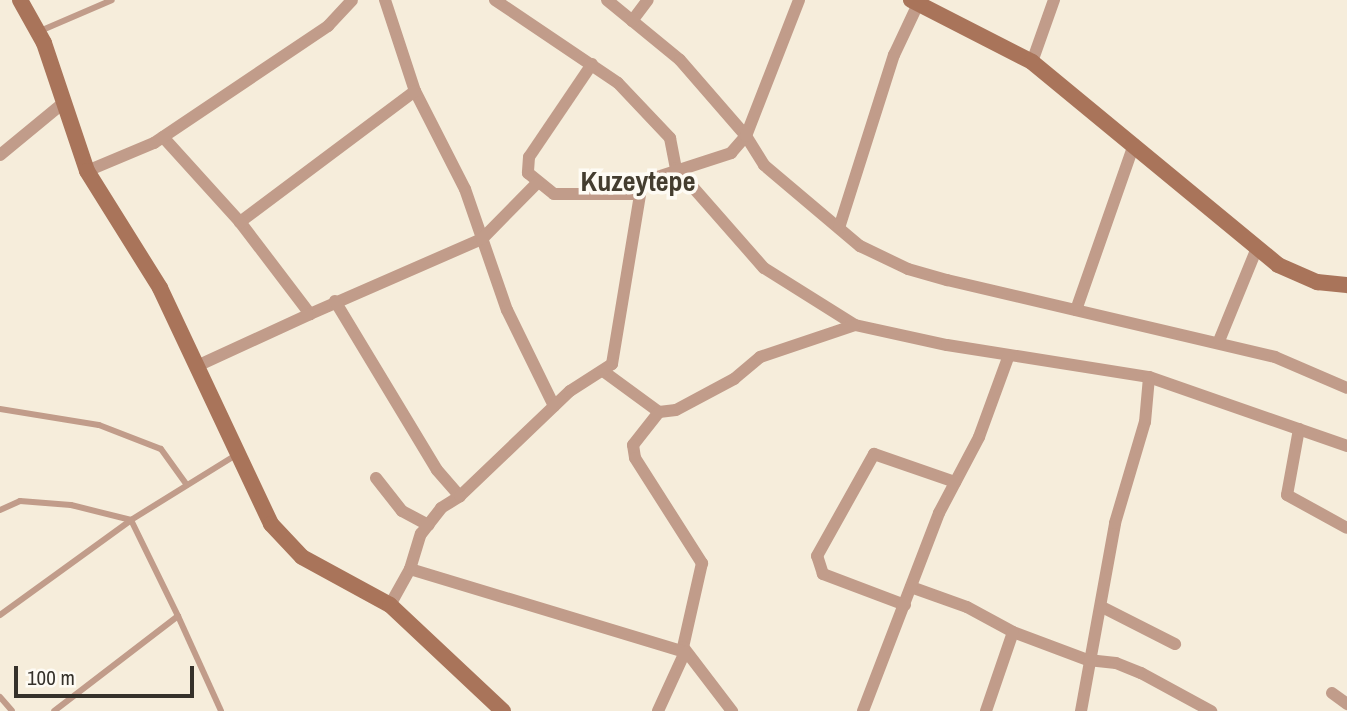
<!DOCTYPE html>
<html>
<head>
<meta charset="utf-8">
<style>
  body { margin:0 }
  #map { position:relative; width:1347px; height:711px; overflow:hidden; background:#f6eddb; font-family:"Archivo Narrow",sans-serif }
  div>[style] { position:absolute }
  [style*='--x'] { left:calc(var(--x)*1px); top:calc(var(--y)*1px); width:calc(var(--w)*1px); rotate:calc(var(--a)*1deg) }
  .lane>* { height:6px; margin:-3px; padding:0 3px; transform-origin:3px; border-radius:3px; background:#c19c8a }
  .street>* { height:12px; margin:-6px; padding:0 6px; transform-origin:6px; border-radius:6px; background:#c19c8a }
  .secondary>* { height:16px; margin:-8px; padding:0 8px; transform-origin:8px; border-radius:8px; background:#a9745a }
  span { translate:-50% -50%; white-space:nowrap; text-align:center; line-height:1.15; -webkit-text-stroke:7px #fefbf4; paint-order:stroke }
  .district-label { font-size:28px; color:#443d2f; font-weight:700 }
  .scale { position:absolute; left:14px; top:666px; width:180px; height:32px; box-sizing:border-box; border:4px solid #35312a; border-top:0; padding-left:9px; font-size:21px; line-height:24px; white-space:nowrap; color:#35312a; -webkit-text-stroke:5px #fefbf4; paint-order:stroke }
</style>
</head>
<body>
<div id="map">
  <div class="lane">
    <i style="--x:40;--y:31;--w:78;--a:-23.3"></i>
    <i style="--x:0;--y:409;--w:100;--a:9.2"></i>
    <i style="--x:99;--y:425;--w:66;--a:21.2"></i>
    <i style="--x:161;--y:449;--w:44;--a:54.2"></i>
    <i style="--x:0;--y:510;--w:22;--a:-24"></i>
    <i style="--x:20;--y:501;--w:51;--a:4.5"></i>
    <i style="--x:71;--y:505;--w:62;--a:14"></i>
    <i style="--x:131;--y:520;--w:107;--a:63.9"></i>
    <i style="--x:178;--y:616;--w:156;--a:142.5"></i>
    <i style="--x:0;--y:615;--w:162;--a:-35.9"></i>
    <i style="--x:131;--y:520;--w:123;--a:-31.8"></i>
    <i style="--x:178;--y:616;--w:104;--a:65.6"></i>
    <i style="--x:0;--y:697;--w:18;--a:49"></i>
  </div>
  <div class="street">
    <i style="--x:385;--y:0;--w:96;--a:71.8"></i>
    <i style="--x:415;--y:91;--w:110;--a:63"></i>
    <i style="--x:465;--y:189;--w:128;--a:70.9"></i>
    <i style="--x:507;--y:310;--w:107;--a:63.9"></i>
    <i style="--x:495;--y:0;--w:148;--a:34"></i>
    <i style="--x:618;--y:83;--w:76;--a:46.6"></i>
    <i style="--x:670;--y:138;--w:31;--a:79"></i>
    <i style="--x:676;--y:168;--w:133;--a:48.7"></i>
    <i style="--x:764;--y:268;--w:107;--a:32.1"></i>
    <i style="--x:855;--y:325;--w:94;--a:12.3"></i>
    <i style="--x:947;--y:345;--w:205;--a:9"></i>
    <i style="--x:1149;--y:377;--w:210;--a:19.2"></i>
    <i style="--x:607;--y:0;--w:94;--a:39.4"></i>
    <i style="--x:680;--y:60;--w:101;--a:49"></i>
    <i style="--x:746;--y:136;--w:34;--a:58"></i>
    <i style="--x:764;--y:165;--w:126;--a:40.2"></i>
    <i style="--x:860;--y:246;--w:53;--a:25.6"></i>
    <i style="--x:908;--y:269;--w:41;--a:15.8"></i>
    <i style="--x:947;--y:280;--w:337;--a:13.2"></i>
    <i style="--x:1275;--y:357;--w:78;--a:23.3"></i>
    <i style="--x:632;--y:21;--w:26;--a:-53"></i>
    <i style="--x:1032;--y:62;--w:66;--a:-70.5"></i>
    <i style="--x:592;--y:64;--w:112;--a:124.1"></i>
    <i style="--x:529;--y:157;--w:16;--a:94"></i>
    <i style="--x:528;--y:173;--w:33;--a:39"></i>
    <i style="--x:554;--y:194;--w:84;--a:0"></i>
    <i style="--x:415;--y:91;--w:219;--a:143.2"></i>
    <i style="--x:240;--y:222;--w:116;--a:52.7"></i>
    <i style="--x:310;--y:314;--w:188;--a:-23.6"></i>
    <i style="--x:482;--y:239;--w:80;--a:-45.5"></i>
    <i style="--x:163;--y:137;--w:115;--a:47.8"></i>
    <i style="--x:0;--y:155;--w:80;--a:-39.4"></i>
    <i style="--x:87;--y:171;--w:73;--a:-22.7"></i>
    <i style="--x:154;--y:143;--w:210;--a:-33.9"></i>
    <i style="--x:328;--y:26;--w:35;--a:-47"></i>
    <i style="--x:839;--y:228;--w:182;--a:-72.4"></i>
    <i style="--x:894;--y:55;--w:56;--a:-64.8"></i>
    <i style="--x:335;--y:301;--w:197;--a:58.9"></i>
    <i style="--x:437;--y:470;--w:35;--a:49"></i>
    <i style="--x:1076;--y:310;--w:176;--a:-70.7"></i>
    <i style="--x:1219;--y:341;--w:100;--a:-67.8"></i>
    <i style="--x:197;--y:366;--w:124;--a:-24.7"></i>
    <i style="--x:603;--y:371;--w:69;--a:36.2"></i>
    <i style="--x:659;--y:412;--w:17;--a:-7"></i>
    <i style="--x:676;--y:410;--w:66;--a:-28.1"></i>
    <i style="--x:734;--y:379;--w:34;--a:-40"></i>
    <i style="--x:760;--y:357;--w:100;--a:-18.6"></i>
    <i style="--x:659;--y:412;--w:42;--a:128.2"></i>
    <i style="--x:633;--y:445;--w:13;--a:81"></i>
    <i style="--x:635;--y:458;--w:125;--a:57.5"></i>
    <i style="--x:702;--y:563;--w:86;--a:102.7"></i>
    <i style="--x:683;--y:647;--w:81;--a:52.6"></i>
    <i style="--x:1299;--y:429;--w:67;--a:100.3"></i>
    <i style="--x:1287;--y:495;--w:68;--a:28.8"></i>
    <i style="--x:376;--y:478;--w:42;--a:51.8"></i>
    <i style="--x:402;--y:511;--w:30;--a:28"></i>
    <i style="--x:410;--y:569;--w:287;--a:16.8"></i>
    <i style="--x:685;--y:652;--w:65;--a:114.6"></i>
    <i style="--x:911;--y:587;--w:59;--a:19.7"></i>
    <i style="--x:967;--y:607;--w:52;--a:28.5"></i>
    <i style="--x:1013;--y:632;--w:80;--a:20.5"></i>
    <i style="--x:1088;--y:660;--w:28;--a:6"></i>
    <i style="--x:1116;--y:663;--w:27;--a:22"></i>
    <i style="--x:1141;--y:673;--w:80;--a:28.5"></i>
    <i style="--x:390;--y:605;--w:41;--a:-60.9"></i>
    <i style="--x:410;--y:569;--w:37;--a:-73"></i>
    <i style="--x:421;--y:534;--w:33;--a:-52"></i>
    <i style="--x:441;--y:508;--w:22;--a:-32"></i>
    <i style="--x:460;--y:496;--w:152;--a:-43.7"></i>
    <i style="--x:570;--y:391;--w:50;--a:-32.7"></i>
    <i style="--x:612;--y:364;--w:184;--a:-80.6"></i>
    <i style="--x:642;--y:182;--w:94;--a:-18"></i>
    <i style="--x:731;--y:153;--w:23;--a:-49"></i>
    <i style="--x:746;--y:136;--w:146;--a:-68.7"></i>
    <i style="--x:905;--y:605;--w:88;--a:-159.3"></i>
    <i style="--x:823;--y:574;--w:19;--a:-108"></i>
    <i style="--x:817;--y:556;--w:117;--a:-60.8"></i>
    <i style="--x:874;--y:454;--w:86;--a:19.1"></i>
    <i style="--x:1102;--y:607;--w:82;--a:26.9"></i>
    <i style="--x:1332;--y:693;--w:19;--a:36"></i>
    <i style="--x:863;--y:711;--w:212;--a:-69"></i>
    <i style="--x:939;--y:513;--w:86;--a:-62.2"></i>
    <i style="--x:979;--y:437;--w:87;--a:-69.9"></i>
    <i style="--x:986;--y:711;--w:83;--a:-71.1"></i>
    <i style="--x:1081;--y:711;--w:191;--a:-79.7"></i>
    <i style="--x:1115;--y:523;--w:105;--a:-73.5"></i>
    <i style="--x:1145;--y:422;--w:45;--a:-84.9"></i>
  </div>
  <div class="secondary">
    <i style="--x:20;--y:0;--w:49;--a:60.8"></i>
    <i style="--x:44;--y:43;--w:135;--a:71.4"></i>
    <i style="--x:87;--y:171;--w:138;--a:58"></i>
    <i style="--x:160;--y:288;--w:261;--a:64.8"></i>
    <i style="--x:271;--y:524;--w:45;--a:46.8"></i>
    <i style="--x:302;--y:557;--w:100;--a:28.6"></i>
    <i style="--x:390;--y:605;--w:155;--a:43.2"></i>
    <i style="--x:911;--y:0;--w:136;--a:27.1"></i>
    <i style="--x:1032;--y:62;--w:319;--a:39.5"></i>
    <i style="--x:1278;--y:265;--w:43;--a:23.6"></i>
    <i style="--x:1317;--y:282;--w:30;--a:6"></i>
  </div>
  <div class="district-label">
    <span style="left:638px;top:181px">Kuzeytepe</span>
  </div>
  <div class="scale">100 m</div>
</div>
</body>
</html>
